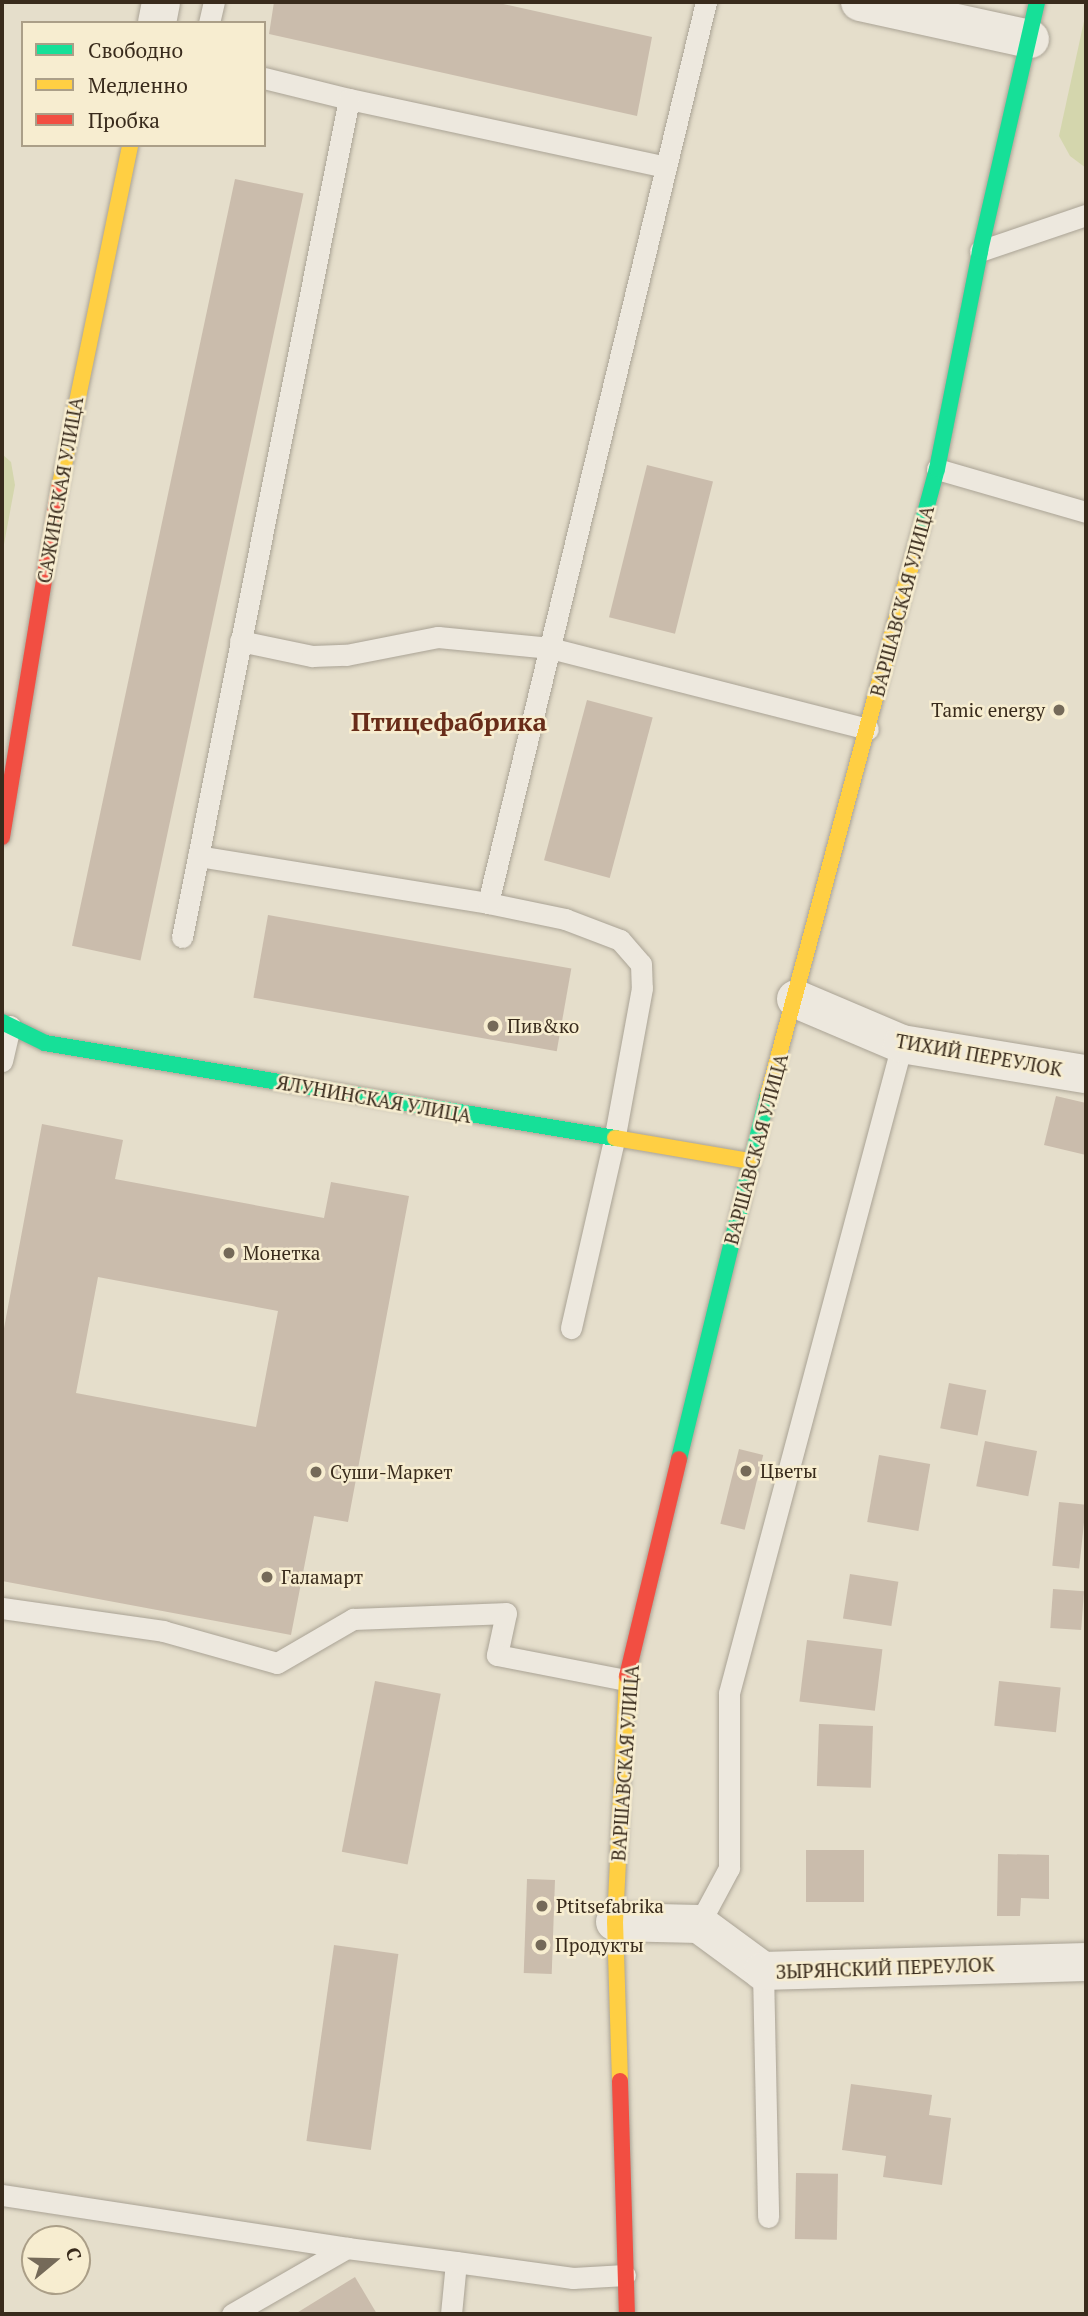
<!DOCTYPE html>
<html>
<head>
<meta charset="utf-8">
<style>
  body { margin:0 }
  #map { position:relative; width:1088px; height:2316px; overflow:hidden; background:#e5decb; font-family:"PT Serif",serif }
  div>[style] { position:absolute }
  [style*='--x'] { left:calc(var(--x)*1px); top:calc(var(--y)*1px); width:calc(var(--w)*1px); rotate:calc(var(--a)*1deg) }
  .green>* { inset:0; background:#d4d6ad }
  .building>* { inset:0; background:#cabcac; transform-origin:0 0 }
  .roads { filter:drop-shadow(0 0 2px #aaa395) drop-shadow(0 0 2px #aaa395) }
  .lane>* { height:21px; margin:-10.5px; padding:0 10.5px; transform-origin:10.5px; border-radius:10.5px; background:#ede8de }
  .street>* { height:38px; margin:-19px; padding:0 19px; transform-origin:19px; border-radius:19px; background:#ede8de }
  .fast>* { height:16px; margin:-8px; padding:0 8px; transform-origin:8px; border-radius:8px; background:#16e098 }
  .slow>* { height:16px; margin:-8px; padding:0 8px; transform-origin:8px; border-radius:8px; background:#ffcf43 }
  .jam>* { height:16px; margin:-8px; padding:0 8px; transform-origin:8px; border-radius:8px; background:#f24e42 }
  .dots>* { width:19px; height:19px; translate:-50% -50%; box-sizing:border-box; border:4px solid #f7edd0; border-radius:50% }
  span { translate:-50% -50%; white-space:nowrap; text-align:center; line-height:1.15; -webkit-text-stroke:5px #f7edd0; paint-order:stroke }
  .street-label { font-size:19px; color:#392b1c }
  .poi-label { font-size:19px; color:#392b1c }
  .right { translate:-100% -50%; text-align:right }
  .left { translate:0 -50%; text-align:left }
  .district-label { font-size:26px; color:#682c19; font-weight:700 }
  .frame { position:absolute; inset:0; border:4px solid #392b1c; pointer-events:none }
  .legend { position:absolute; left:21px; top:21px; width:245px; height:126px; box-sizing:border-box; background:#f7edd0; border:2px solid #ab9f88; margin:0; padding:9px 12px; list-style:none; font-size:21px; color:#392b1c }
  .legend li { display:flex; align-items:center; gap:14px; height:35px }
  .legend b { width:35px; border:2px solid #ab9f88 }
  .north { position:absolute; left:21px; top:2225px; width:70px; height:70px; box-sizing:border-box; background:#f7edd0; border:2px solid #ab9f88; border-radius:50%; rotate:71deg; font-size:19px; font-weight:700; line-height:28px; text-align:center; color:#392b1c }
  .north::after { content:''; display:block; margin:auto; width:24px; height:32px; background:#756a59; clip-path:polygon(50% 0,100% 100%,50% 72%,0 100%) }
</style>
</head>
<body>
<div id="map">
  <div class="green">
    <i style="clip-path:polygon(1086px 12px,1086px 168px,1070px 156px,1059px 136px)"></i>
    <i style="clip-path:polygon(2px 454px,11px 462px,15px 485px,2px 555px)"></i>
  </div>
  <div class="building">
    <i style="clip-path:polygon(274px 2px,494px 2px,652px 37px,637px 116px,269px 34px)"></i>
    <i style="left:235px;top:179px;width:70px;height:784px;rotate:12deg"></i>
    <i style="left:647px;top:465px;width:68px;height:157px;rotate:14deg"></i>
    <i style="left:587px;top:700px;width:68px;height:166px;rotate:15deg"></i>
    <i style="left:268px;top:915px;width:308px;height:84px;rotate:10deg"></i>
    <i style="clip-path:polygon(1056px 1096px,1086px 1103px,1086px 1155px,1044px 1145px)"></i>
    <i style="clip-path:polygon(evenodd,42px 1124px,123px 1140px,115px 1179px,324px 1218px,331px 1182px,409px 1196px,348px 1522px,314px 1516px,291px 1635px,2px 1581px,2px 1339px,42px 1124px,98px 1277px,278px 1311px,256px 1427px,76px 1393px,98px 1277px)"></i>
    <i style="left:949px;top:1383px;width:38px;height:46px;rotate:11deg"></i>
    <i style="left:985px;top:1441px;width:53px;height:46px;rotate:11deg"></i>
    <i style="left:739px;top:1449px;width:25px;height:77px;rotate:14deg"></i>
    <i style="left:879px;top:1455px;width:52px;height:68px;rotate:10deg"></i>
    <i style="left:1059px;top:1502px;width:27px;height:64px;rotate:6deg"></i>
    <i style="left:850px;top:1574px;width:49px;height:45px;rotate:9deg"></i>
    <i style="left:1053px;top:1589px;width:31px;height:39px;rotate:4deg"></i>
    <i style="left:807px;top:1640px;width:76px;height:62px;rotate:7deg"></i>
    <i style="left:375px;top:1681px;width:67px;height:174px;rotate:11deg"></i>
    <i style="left:999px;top:1681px;width:62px;height:45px;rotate:6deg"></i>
    <i style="left:819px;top:1724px;width:54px;height:62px;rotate:2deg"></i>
    <i style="left:806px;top:1850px;width:58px;height:52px"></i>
    <i style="clip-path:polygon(998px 1854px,1049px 1855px,1049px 1899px,1021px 1898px,1020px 1916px,997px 1916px)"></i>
    <i style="left:527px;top:1879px;width:28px;height:94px;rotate:2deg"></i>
    <i style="left:334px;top:1945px;width:65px;height:198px;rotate:8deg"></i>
    <i style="clip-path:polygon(851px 2084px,932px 2095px,929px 2115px,951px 2118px,942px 2185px,883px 2177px,886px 2156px,842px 2150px)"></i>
    <i style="left:796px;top:2173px;width:42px;height:66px;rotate:1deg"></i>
    <i style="clip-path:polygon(355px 2277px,377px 2314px,295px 2314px)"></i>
  </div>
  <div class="roads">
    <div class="lane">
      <i style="--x:209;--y:23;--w:22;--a:-77"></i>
      <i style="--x:264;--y:78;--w:88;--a:13.9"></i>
      <i style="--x:349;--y:99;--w:324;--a:12.1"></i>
      <i style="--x:980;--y:251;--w:112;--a:-18.8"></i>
      <i style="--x:937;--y:469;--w:155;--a:16.1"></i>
      <i style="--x:240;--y:641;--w:74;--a:11.8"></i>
      <i style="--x:312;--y:656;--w:34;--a:-2"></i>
      <i style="--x:346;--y:655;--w:94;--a:-11.1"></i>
      <i style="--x:438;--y:637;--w:113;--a:5.6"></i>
      <i style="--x:550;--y:648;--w:328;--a:14.3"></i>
      <i style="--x:198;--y:856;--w:294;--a:9.2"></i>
      <i style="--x:488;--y:903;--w:79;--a:11.7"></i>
      <i style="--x:565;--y:919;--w:59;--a:20.9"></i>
      <i style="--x:620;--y:940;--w:32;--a:49"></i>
      <i style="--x:641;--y:964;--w:24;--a:88"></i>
      <i style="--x:642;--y:988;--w:155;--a:100.4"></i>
      <i style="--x:614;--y:1140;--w:193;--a:102.9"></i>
      <i style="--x:488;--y:903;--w:927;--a:-76.4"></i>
      <i style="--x:182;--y:937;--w:854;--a:-78.73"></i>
      <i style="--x:2;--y:1061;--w:36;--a:-77"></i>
      <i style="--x:2;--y:1608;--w:163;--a:8.1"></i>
      <i style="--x:163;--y:1631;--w:118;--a:15.7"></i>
      <i style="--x:277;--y:1663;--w:88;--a:-30.1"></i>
      <i style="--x:353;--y:1619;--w:153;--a:-2.2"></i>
      <i style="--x:506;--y:1613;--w:43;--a:102.1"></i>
      <i style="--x:497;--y:1655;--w:131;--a:11"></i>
      <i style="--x:699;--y:1924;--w:64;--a:-61.8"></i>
      <i style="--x:729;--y:1868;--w:175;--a:-90"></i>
      <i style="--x:729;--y:1693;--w:672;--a:-75.07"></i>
      <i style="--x:763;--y:1971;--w:246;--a:88.8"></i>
      <i style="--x:2;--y:2195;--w:349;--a:8.7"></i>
      <i style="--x:232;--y:2314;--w:133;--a:-29.9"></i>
      <i style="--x:347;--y:2248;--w:110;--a:7.3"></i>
      <i style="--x:451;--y:2314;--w:52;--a:-84.5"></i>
      <i style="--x:456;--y:2262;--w:118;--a:7.8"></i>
      <i style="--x:573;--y:2278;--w:52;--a:-3.3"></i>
    </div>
    <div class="street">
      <i style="--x:860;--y:2;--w:174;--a:12.3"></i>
      <i style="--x:157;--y:23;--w:21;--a:-79"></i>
      <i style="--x:796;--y:999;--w:115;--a:23"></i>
      <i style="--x:902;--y:1044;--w:186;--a:9.3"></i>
      <i style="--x:615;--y:1922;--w:84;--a:1.4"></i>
      <i style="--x:699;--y:1924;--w:79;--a:36.3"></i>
      <i style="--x:763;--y:1971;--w:323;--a:-1.6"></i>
    </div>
    <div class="fast">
      <i style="--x:914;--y:554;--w:88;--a:-74.9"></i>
      <i style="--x:937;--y:469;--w:222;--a:-78.8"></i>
      <i style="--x:980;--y:251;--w:255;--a:-77.1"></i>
      <i style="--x:2;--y:1022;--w:48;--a:26"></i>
      <i style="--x:45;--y:1043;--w:578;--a:9.46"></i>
      <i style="--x:679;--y:1459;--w:375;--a:-76.3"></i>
    </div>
    <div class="slow">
      <i style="--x:59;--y:489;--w:351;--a:-78.3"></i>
      <i style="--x:768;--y:1095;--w:560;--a:-74.9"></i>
      <i style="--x:615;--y:1138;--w:137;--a:9.7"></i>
      <i style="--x:620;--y:2081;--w:159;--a:-91.8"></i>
      <i style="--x:615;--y:1922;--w:246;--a:-87.2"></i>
    </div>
    <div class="jam">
      <i style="--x:2;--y:837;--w:353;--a:-80.7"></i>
      <i style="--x:627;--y:1676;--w:223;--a:-76.5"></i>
      <i style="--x:620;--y:2081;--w:233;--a:88.3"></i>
    </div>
  </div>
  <div class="dots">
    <i style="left:1059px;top:710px;background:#756a59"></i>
    <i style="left:493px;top:1026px;background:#756a59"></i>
    <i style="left:229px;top:1253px;background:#756a59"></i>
    <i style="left:746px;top:1471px;background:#756a59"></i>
    <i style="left:316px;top:1472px;background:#756a59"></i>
    <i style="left:267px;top:1577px;background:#756a59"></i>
    <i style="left:542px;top:1906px;background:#756a59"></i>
    <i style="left:541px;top:1945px;background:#756a59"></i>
  </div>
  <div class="street-label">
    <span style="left:60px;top:490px;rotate:-80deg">САЖИНСКАЯ УЛИЦА</span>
    <span style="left:902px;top:601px;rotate:-75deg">ВАРШАВСКАЯ УЛИЦА</span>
    <span style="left:979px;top:1055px;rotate:10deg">ТИХИЙ ПЕРЕУЛОК</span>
    <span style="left:374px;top:1099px;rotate:10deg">ЯЛУНИНСКАЯ УЛИЦА</span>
    <span style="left:756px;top:1149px;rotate:-75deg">ВАРШАВСКАЯ УЛИЦА</span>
    <span style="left:625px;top:1763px;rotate:-86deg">ВАРШАВСКАЯ УЛИЦА</span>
    <span style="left:885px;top:1968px;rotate:-2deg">ЗЫРЯНСКИЙ ПЕРЕУЛОК</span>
  </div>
  <div class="poi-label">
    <span class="right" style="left:1045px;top:710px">Tamic energy</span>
    <span class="left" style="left:507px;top:1026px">Пив&amp;ко</span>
    <span class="left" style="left:243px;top:1253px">Монетка</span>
    <span class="left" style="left:760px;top:1471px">Цветы</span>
    <span class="left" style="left:330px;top:1472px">Суши-Маркет</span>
    <span class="left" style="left:281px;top:1577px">Галамарт</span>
    <span class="left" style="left:556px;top:1906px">Ptitsefabrika</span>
    <span class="left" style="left:555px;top:1945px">Продукты</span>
  </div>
  <div class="district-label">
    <span style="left:449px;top:722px">Птицефабрика</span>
  </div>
  <div class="frame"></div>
  <ul class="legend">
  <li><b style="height:9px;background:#16e098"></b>Свободно</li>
  <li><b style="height:9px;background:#ffcf43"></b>Медленно</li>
  <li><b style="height:9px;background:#f24e42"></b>Пробка</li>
  </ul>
  <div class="north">С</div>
</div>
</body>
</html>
